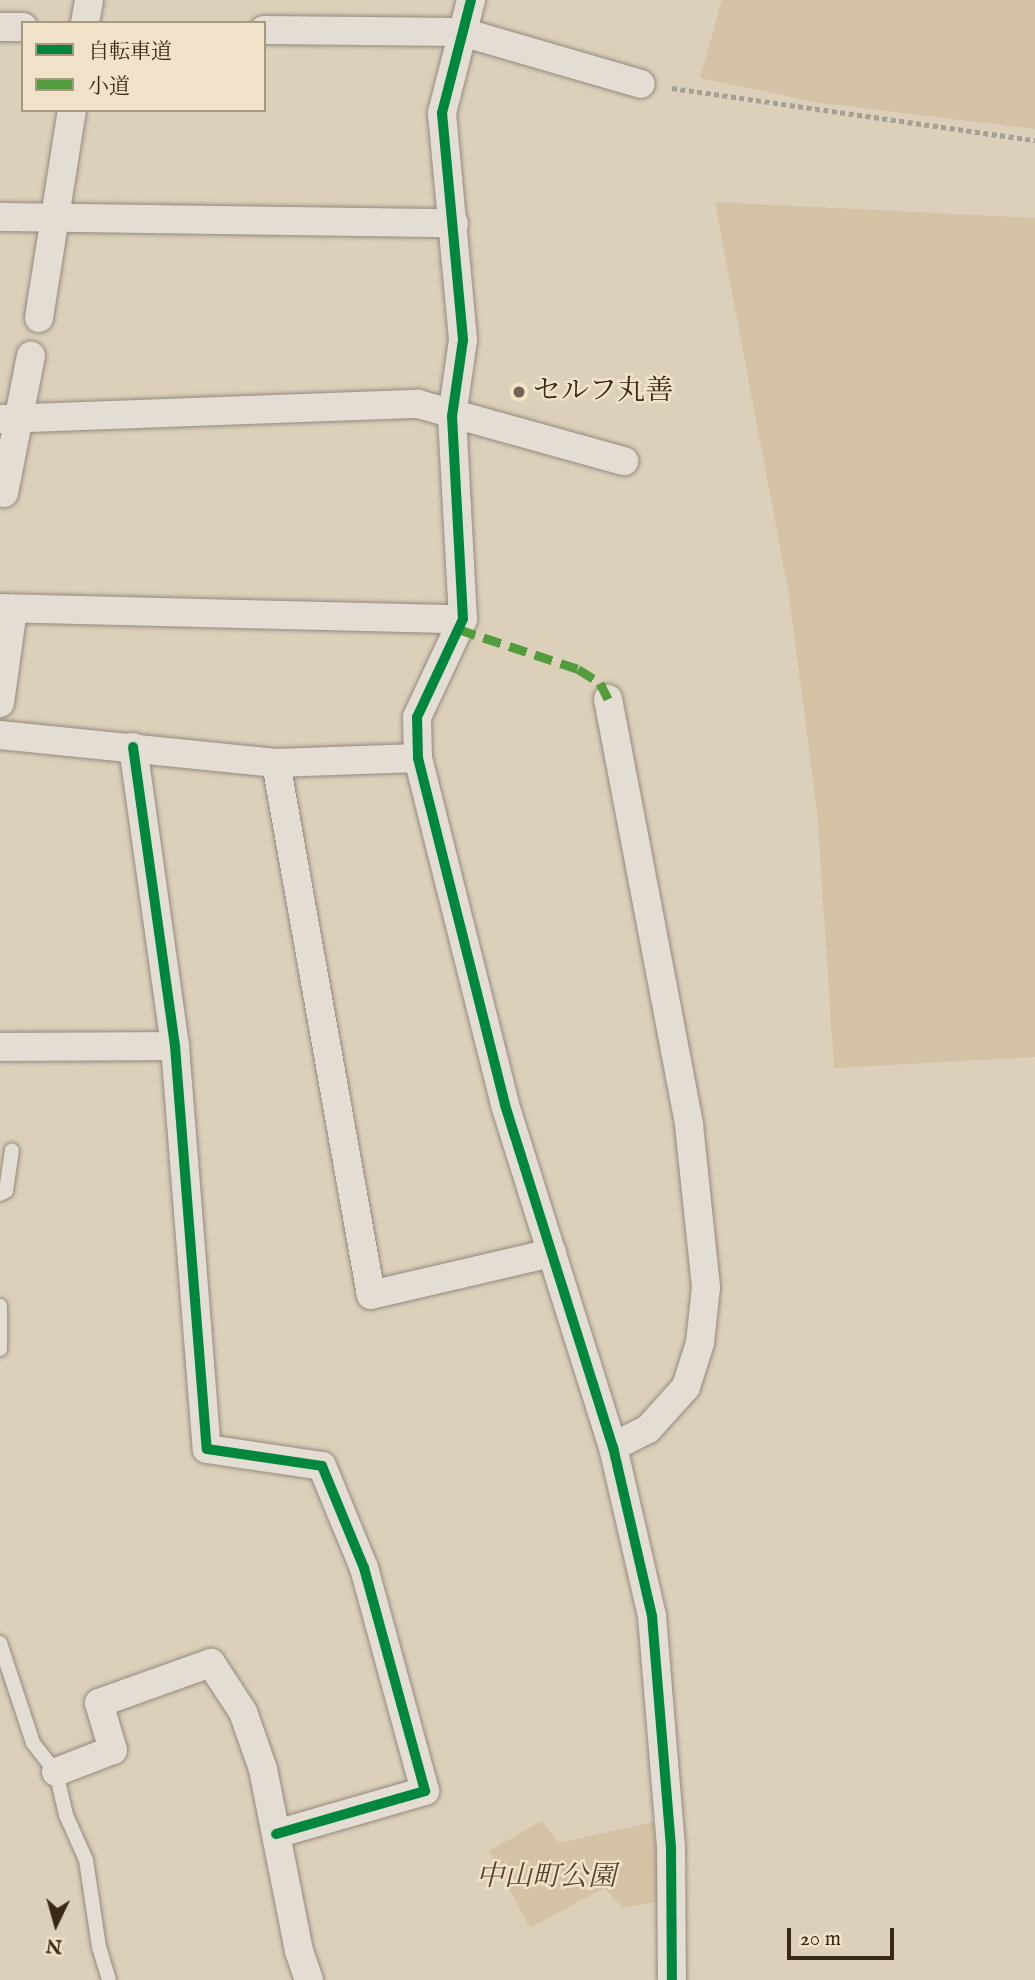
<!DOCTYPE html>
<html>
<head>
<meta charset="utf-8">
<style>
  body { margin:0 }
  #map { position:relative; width:1035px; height:1980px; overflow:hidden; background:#dcd0bb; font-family:"IM FELL English","Noto Serif JP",serif }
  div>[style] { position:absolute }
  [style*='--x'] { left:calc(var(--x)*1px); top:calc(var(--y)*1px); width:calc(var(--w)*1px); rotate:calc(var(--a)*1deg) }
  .green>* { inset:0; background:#d3c2a5 }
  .path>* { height:4.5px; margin-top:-2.25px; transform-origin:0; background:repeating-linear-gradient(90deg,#a59f95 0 5px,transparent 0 8.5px) }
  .roads { filter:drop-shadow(0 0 2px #938a7c) drop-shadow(0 0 2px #938a7c) }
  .lane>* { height:14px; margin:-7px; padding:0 7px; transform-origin:7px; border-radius:7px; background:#e3ddd3 }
  .street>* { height:28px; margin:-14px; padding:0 14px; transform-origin:14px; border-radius:14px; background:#e3ddd3 }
  .quiet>* { height:9px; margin-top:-4.5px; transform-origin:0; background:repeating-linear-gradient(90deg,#529c3d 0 18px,transparent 0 27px) }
  .cycleway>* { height:10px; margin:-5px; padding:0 5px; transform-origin:5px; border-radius:5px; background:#00873e }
  .dots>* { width:19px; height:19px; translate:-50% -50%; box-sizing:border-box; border:4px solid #f1e2ca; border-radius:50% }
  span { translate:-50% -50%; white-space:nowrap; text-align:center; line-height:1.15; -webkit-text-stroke:5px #f1e2ca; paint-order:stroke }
  .poi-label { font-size:28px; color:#382815 }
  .left { translate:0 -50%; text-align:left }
  .park-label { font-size:28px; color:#56442e; font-style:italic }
  .legend { position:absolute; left:21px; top:21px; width:245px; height:91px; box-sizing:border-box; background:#f1e2ca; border:2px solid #a79882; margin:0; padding:9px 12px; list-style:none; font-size:21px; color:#382815 }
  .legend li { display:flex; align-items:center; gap:14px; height:35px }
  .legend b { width:35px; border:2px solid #a79882 }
  .north { position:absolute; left:21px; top:1889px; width:70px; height:70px; -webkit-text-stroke:5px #f1e2ca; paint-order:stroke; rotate:185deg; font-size:19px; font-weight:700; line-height:28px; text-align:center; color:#382815 }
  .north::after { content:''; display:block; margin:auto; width:24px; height:32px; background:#382815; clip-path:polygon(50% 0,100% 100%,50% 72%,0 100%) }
  .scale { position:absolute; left:787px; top:1928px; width:107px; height:32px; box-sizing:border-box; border:4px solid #382815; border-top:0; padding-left:9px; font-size:21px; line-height:24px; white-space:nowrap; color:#382815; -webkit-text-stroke:5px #f1e2ca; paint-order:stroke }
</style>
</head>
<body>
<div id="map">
  <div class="green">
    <i style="clip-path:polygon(722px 0,1035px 0,1035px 129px,821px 103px,700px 78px)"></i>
    <i style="clip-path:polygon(715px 202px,1035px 218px,1035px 1057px,834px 1068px,817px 811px,789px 595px)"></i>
    <i style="clip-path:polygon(542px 1821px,559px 1843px,653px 1822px,662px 1901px,623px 1908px,604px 1888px,530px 1928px,489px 1851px)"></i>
  </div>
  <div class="path">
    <i style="--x:672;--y:88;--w:367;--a:8.2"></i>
  </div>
  <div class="roads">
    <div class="lane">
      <i style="--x:0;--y:1194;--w:7;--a:-27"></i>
      <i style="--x:6;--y:1191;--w:41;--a:-81.7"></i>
      <i style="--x:0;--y:1306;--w:43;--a:90"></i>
      <i style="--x:0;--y:1643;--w:105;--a:71.7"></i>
      <i style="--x:33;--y:1743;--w:37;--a:52"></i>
      <i style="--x:56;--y:1772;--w:44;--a:76.9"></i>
      <i style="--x:66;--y:1815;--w:49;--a:66"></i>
      <i style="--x:86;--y:1860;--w:88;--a:81.5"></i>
      <i style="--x:99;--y:1947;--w:34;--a:73"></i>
    </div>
    <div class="street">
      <i style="--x:471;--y:0;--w:117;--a:104.4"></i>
      <i style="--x:442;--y:113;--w:228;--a:84.7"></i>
      <i style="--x:463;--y:340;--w:77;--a:98.2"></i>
      <i style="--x:452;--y:416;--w:203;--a:86.9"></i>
      <i style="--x:463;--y:619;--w:108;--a:115.1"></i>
      <i style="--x:417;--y:717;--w:41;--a:88.6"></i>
      <i style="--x:418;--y:758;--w:358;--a:75.9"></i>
      <i style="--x:505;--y:1105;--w:359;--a:72.5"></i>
      <i style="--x:613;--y:1447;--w:173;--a:77"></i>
      <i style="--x:652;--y:1616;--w:233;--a:85.3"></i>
      <i style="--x:671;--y:1848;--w:132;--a:89.6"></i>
      <i style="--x:85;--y:23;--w:23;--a:-80"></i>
      <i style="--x:0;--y:27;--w:23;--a:0"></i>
      <i style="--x:264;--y:30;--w:198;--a:0.6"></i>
      <i style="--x:462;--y:32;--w:186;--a:16.2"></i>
      <i style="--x:0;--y:217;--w:454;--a:0.8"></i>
      <i style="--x:39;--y:318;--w:211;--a:-81"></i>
      <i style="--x:0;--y:419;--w:418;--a:-2.1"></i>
      <i style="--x:418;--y:404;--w:214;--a:15.5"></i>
      <i style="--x:4;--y:493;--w:140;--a:-78.9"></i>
      <i style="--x:0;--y:608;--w:463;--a:1.4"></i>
      <i style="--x:608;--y:699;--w:434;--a:79.2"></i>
      <i style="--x:689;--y:1125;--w:163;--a:84"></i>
      <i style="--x:706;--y:1287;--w:56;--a:96.1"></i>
      <i style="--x:700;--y:1343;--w:46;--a:107.7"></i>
      <i style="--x:686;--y:1387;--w:57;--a:132.1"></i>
      <i style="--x:648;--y:1429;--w:39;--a:153"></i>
      <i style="--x:0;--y:703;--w:95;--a:-82.1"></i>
      <i style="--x:0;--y:735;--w:277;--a:5.8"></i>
      <i style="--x:276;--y:763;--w:142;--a:-2"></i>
      <i style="--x:133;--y:747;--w:302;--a:82"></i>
      <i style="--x:175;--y:1046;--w:404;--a:85.5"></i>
      <i style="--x:207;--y:1449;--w:116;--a:8.4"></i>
      <i style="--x:322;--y:1466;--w:110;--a:67.6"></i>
      <i style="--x:364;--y:1568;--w:231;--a:74.7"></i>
      <i style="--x:425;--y:1791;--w:155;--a:163.9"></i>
      <i style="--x:276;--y:763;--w:540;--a:79.88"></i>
      <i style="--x:371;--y:1295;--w:186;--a:-13.1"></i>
      <i style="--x:0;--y:1047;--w:175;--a:-0.3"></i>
      <i style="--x:56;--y:1772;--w:61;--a:-21.1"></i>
      <i style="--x:113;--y:1750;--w:49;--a:-106.6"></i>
      <i style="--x:99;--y:1703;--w:119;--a:-19.7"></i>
      <i style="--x:211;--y:1663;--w:59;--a:56.9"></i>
      <i style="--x:243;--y:1712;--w:60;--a:70.7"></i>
      <i style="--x:263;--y:1769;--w:186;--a:78.8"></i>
      <i style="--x:299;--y:1951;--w:31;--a:71"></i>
    </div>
  </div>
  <div class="quiet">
    <i style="--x:458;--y:629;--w:126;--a:18.4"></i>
    <i style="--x:578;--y:669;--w:26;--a:32"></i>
    <i style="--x:600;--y:683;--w:18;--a:63"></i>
  </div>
  <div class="cycleway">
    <i style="--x:471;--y:0;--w:117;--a:104.4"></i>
    <i style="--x:442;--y:113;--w:228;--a:84.7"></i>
    <i style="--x:463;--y:340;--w:77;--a:98.2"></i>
    <i style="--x:452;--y:416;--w:203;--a:86.9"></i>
    <i style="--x:463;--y:619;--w:108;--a:115.1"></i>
    <i style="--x:417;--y:717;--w:41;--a:88.6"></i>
    <i style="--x:418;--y:758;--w:358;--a:75.9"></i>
    <i style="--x:505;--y:1105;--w:359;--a:72.5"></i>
    <i style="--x:613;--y:1447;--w:173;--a:77"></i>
    <i style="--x:652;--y:1616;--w:233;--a:85.3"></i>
    <i style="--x:671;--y:1848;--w:132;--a:89.6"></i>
    <i style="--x:133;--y:747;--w:302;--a:82"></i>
    <i style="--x:175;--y:1046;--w:404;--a:85.5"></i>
    <i style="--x:207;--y:1449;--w:116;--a:8.4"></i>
    <i style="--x:322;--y:1466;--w:110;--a:67.6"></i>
    <i style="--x:364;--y:1568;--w:231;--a:74.7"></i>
    <i style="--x:425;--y:1791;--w:155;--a:163.9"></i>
  </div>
  <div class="dots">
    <i style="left:519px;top:392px;background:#71634f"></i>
  </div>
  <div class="poi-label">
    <span class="left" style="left:533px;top:392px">セルフ丸善</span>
  </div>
  <div class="park-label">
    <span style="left:546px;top:1878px">中山町公園</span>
  </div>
  <ul class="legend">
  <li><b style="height:9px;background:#00873e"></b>自転車道</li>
  <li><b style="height:9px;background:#529c3d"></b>小道</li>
  </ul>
  <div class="north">N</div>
  <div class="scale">20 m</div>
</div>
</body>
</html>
